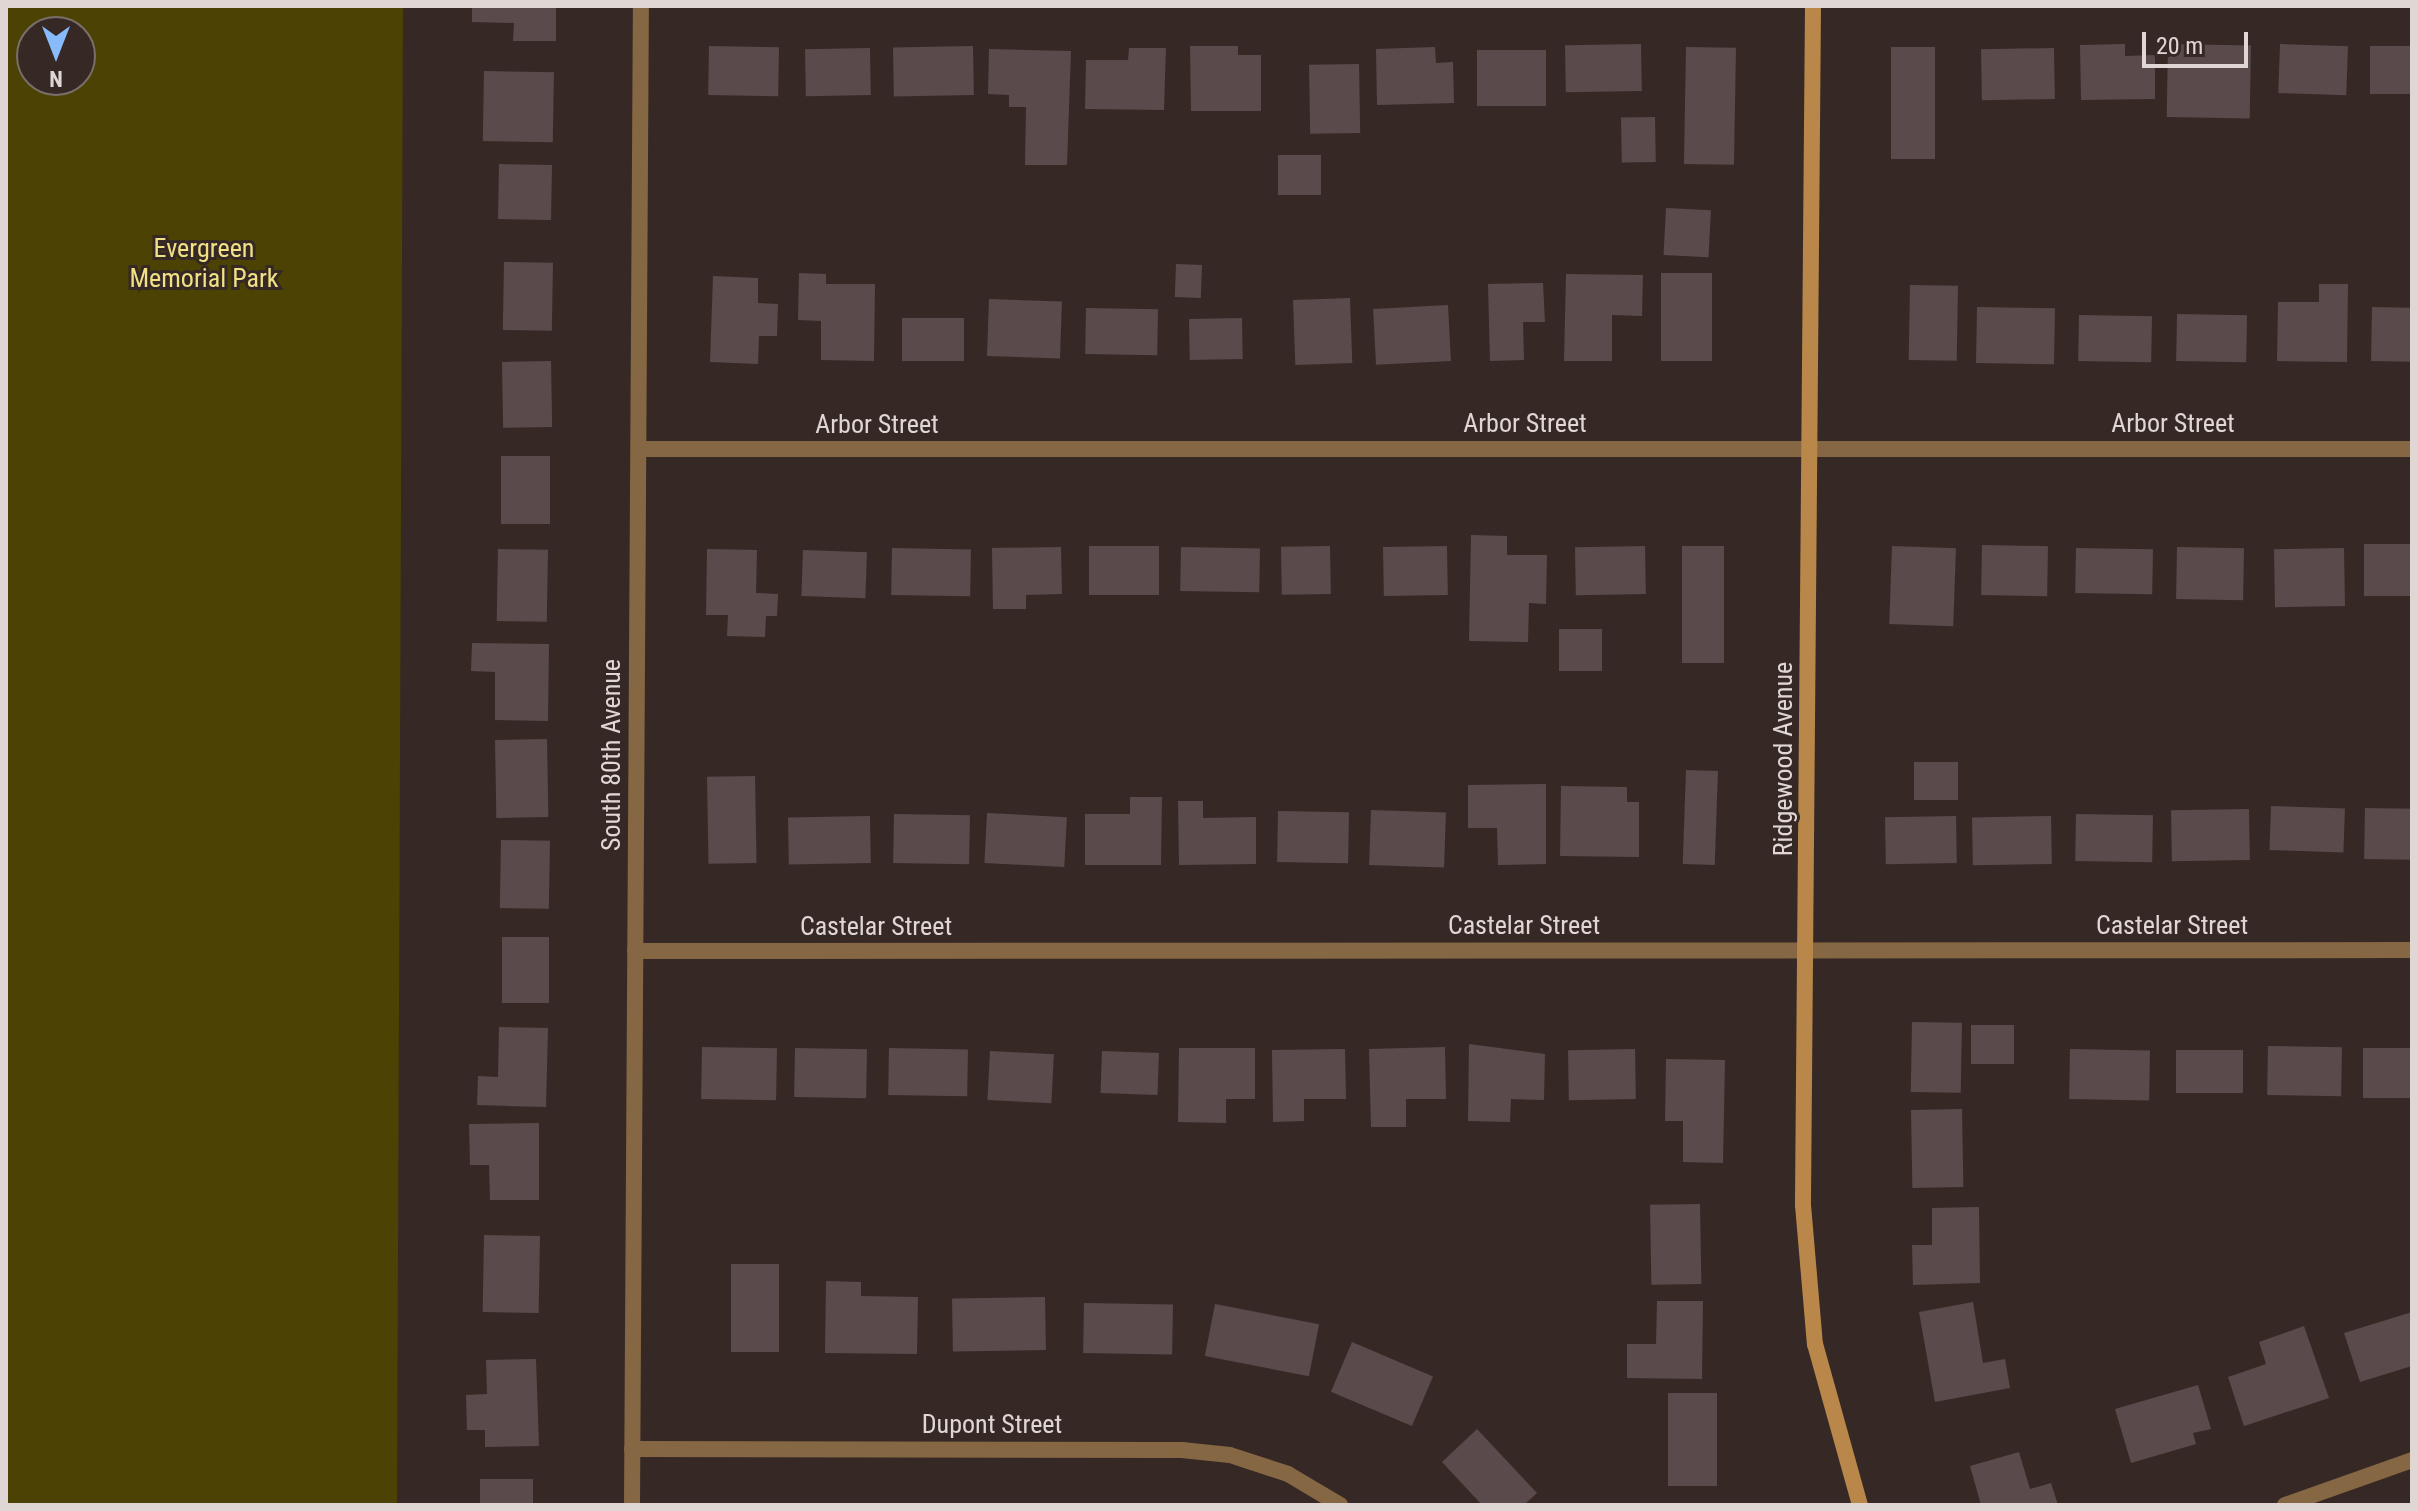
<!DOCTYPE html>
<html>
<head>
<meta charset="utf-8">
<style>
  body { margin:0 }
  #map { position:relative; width:2418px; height:1511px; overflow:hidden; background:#362925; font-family:"Roboto Condensed",sans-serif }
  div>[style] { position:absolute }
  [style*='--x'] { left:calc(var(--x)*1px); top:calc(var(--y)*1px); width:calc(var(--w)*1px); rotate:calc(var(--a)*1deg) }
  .green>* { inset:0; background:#4b4204 }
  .building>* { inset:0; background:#5a4a4c; transform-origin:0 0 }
  .minor>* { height:16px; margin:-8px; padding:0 8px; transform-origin:8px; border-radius:8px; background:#866743 }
  .secondary>* { height:16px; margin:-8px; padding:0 8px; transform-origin:8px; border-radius:8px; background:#b9874a }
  span { translate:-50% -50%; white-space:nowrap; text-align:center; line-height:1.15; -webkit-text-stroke:6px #362925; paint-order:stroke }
  .park-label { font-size:26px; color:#f1e184 }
  .street-label { font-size:26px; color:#e0d7d4 }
  .frame { position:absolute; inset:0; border:8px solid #e0d7d4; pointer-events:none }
  .north { position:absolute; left:16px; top:16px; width:80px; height:80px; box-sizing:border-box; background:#362925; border:2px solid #7a6f6b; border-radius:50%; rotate:180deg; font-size:22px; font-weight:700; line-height:32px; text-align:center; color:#e0d7d4 }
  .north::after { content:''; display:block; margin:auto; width:28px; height:36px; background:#88bbfc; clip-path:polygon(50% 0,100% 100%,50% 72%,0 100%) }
  .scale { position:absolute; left:2142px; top:32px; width:106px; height:36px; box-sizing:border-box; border:4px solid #e0d7d4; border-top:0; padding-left:10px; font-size:24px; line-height:28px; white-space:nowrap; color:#e0d7d4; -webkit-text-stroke:6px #362925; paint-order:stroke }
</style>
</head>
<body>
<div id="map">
  <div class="green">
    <i style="clip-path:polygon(evenodd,6px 6px,403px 6px,397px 1505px,6px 1505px,6px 6px,32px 32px,80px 32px,80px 80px,32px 80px,32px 32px)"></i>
  </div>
  <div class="building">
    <i style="clip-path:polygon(472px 6px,556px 6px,556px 41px,513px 41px,514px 23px,472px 22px)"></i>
    <i style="left:1641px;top:44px;width:47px;height:76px;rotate:89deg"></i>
    <i style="clip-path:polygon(2125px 44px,2125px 56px,2155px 55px,2155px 99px,2081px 100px,2080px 45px)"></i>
    <i style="left:2168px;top:44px;width:83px;height:73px;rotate:1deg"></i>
    <i style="left:2280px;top:44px;width:68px;height:49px;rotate:2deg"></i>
    <i style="left:709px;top:46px;width:70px;height:49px;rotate:1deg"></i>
    <i style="left:973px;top:46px;width:49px;height:80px;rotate:89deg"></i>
    <i style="clip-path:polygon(1190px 46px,1238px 46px,1238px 55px,1261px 55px,1261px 111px,1191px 111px)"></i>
    <i style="left:2370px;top:46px;width:42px;height:48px"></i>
    <i style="clip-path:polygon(1435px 47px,1436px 63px,1453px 62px,1454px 103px,1377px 105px,1376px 49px)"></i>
    <i style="left:1686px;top:47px;width:50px;height:117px;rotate:1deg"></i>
    <i style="left:1891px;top:47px;width:44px;height:112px"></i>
    <i style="left:870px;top:48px;width:47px;height:65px;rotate:89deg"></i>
    <i style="clip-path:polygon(1129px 48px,1166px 48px,1164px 110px,1085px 109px,1086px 60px,1128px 60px)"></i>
    <i style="left:2054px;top:48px;width:51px;height:73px;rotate:89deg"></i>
    <i style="clip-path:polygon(989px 49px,1071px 51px,1067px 165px,1025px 165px,1026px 107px,1009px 107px,1009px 95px,988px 94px)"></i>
    <i style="left:1477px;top:50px;width:69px;height:56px"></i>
    <i style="left:1359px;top:64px;width:69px;height:50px;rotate:89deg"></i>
    <i style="left:484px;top:71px;width:70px;height:70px;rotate:1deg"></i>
    <i style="left:1655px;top:117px;width:45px;height:34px;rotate:89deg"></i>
    <i style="left:1278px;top:155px;width:43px;height:40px"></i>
    <i style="left:499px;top:164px;width:53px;height:55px;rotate:1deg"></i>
    <i style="left:1666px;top:208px;width:45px;height:47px;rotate:3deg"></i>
    <i style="left:504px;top:262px;width:49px;height:68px;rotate:1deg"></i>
    <i style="left:1176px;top:264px;width:26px;height:33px;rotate:2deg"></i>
    <i style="clip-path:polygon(799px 273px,826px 274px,826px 284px,875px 284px,874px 361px,821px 360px,821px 321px,798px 320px)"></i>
    <i style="left:1661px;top:273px;width:51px;height:88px"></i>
    <i style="clip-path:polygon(1566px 274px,1643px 275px,1642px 316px,1612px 315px,1612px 361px,1564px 361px)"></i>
    <i style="clip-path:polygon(713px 276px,758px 278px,758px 303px,778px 304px,777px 336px,759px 336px,758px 364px,710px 362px)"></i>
    <i style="clip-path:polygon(1543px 283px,1545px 322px,1523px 322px,1524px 360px,1490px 361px,1488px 284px)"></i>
    <i style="clip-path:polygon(2319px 284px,2348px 284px,2347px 362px,2277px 361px,2278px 302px,2319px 302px)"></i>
    <i style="left:1910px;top:285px;width:48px;height:75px;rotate:1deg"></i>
    <i style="left:1350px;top:298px;width:65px;height:57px;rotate:88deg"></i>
    <i style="left:989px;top:299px;width:73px;height:57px;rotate:2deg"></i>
    <i style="left:1448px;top:305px;width:56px;height:75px;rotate:87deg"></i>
    <i style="left:1977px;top:307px;width:78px;height:56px;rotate:1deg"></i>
    <i style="left:2372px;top:307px;width:40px;height:54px;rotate:1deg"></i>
    <i style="left:1086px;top:308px;width:72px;height:46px;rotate:1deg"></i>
    <i style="left:2177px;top:314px;width:70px;height:47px;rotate:1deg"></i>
    <i style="left:2079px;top:315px;width:73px;height:46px;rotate:1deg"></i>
    <i style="left:902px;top:318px;width:62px;height:43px"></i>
    <i style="left:1242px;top:318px;width:41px;height:53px;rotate:89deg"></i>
    <i style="left:551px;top:361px;width:66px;height:49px;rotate:89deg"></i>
    <i style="left:501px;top:456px;width:49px;height:68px"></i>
    <i style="clip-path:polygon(1471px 535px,1507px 536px,1507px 555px,1547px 555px,1546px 604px,1529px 603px,1528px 642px,1469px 641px)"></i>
    <i style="left:2412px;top:544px;width:52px;height:48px;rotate:90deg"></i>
    <i style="left:1982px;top:545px;width:66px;height:50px;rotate:1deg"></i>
    <i style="left:1089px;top:546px;width:70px;height:49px"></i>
    <i style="left:1330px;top:546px;width:48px;height:49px;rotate:89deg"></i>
    <i style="left:1447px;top:546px;width:49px;height:64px;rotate:89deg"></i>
    <i style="left:1645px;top:546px;width:48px;height:70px;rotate:89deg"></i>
    <i style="left:1682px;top:546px;width:42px;height:117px"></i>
    <i style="left:1892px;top:546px;width:64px;height:78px;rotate:2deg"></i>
    <i style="clip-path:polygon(1061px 547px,1062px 594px,1026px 595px,1026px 609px,993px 609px,992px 548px)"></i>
    <i style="left:1181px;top:547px;width:79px;height:44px;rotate:1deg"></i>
    <i style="left:2177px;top:547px;width:67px;height:52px;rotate:1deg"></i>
    <i style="left:892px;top:548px;width:79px;height:47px;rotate:1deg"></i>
    <i style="left:2076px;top:548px;width:77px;height:45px;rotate:1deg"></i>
    <i style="left:2344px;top:548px;width:58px;height:70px;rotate:89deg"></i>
    <i style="left:498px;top:549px;width:50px;height:72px;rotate:1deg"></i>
    <i style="clip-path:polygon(707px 549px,757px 550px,756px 593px,778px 594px,777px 616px,766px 616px,765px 637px,727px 636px,728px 615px,706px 615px)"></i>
    <i style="left:803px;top:550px;width:64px;height:46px;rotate:2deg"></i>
    <i style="left:1559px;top:629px;width:43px;height:42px"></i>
    <i style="clip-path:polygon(472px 643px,549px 644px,548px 721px,495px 720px,495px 672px,471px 671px)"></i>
    <i style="left:547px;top:739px;width:78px;height:52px;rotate:89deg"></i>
    <i style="left:1958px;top:762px;width:38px;height:44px;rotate:90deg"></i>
    <i style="left:1686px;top:770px;width:32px;height:94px;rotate:2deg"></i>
    <i style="left:755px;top:776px;width:87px;height:48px;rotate:89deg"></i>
    <i style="clip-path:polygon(1546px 784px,1546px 864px,1498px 865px,1497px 828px,1468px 828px,1468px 785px)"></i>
    <i style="clip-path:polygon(1561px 786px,1627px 787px,1627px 802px,1639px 802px,1639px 857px,1560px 856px)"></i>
    <i style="clip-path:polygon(1130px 797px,1162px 797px,1161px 865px,1085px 865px,1085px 814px,1130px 814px)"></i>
    <i style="clip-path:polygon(1178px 801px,1203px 801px,1203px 818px,1256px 817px,1256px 864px,1179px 865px)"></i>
    <i style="left:2271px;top:806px;width:74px;height:44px;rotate:2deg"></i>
    <i style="left:2365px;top:808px;width:47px;height:51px;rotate:1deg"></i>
    <i style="left:2249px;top:809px;width:51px;height:78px;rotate:89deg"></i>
    <i style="left:1371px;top:810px;width:75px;height:55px;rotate:2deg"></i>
    <i style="left:1278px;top:811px;width:71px;height:51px;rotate:1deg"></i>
    <i style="left:987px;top:813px;width:80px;height:50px;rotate:3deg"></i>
    <i style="left:894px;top:814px;width:76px;height:49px;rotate:1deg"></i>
    <i style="left:2076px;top:814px;width:77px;height:47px;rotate:1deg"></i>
    <i style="left:870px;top:816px;width:47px;height:82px;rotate:89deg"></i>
    <i style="left:1956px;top:816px;width:47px;height:71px;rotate:89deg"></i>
    <i style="left:2051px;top:816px;width:48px;height:79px;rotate:89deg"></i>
    <i style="left:501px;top:840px;width:49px;height:68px;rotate:1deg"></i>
    <i style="left:549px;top:937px;width:66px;height:47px;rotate:90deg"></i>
    <i style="left:1912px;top:1022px;width:50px;height:70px;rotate:1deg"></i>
    <i style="left:1971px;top:1025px;width:43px;height:39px"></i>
    <i style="clip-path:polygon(499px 1027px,548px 1028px,546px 1107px,477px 1105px,478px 1076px,498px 1077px)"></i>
    <i style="clip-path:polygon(1469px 1044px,1545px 1054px,1544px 1100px,1511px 1099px,1510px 1122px,1468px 1121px)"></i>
    <i style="left:2268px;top:1046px;width:74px;height:49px;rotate:1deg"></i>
    <i style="left:702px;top:1047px;width:75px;height:52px;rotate:1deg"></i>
    <i style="clip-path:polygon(1445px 1047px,1446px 1099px,1406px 1099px,1406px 1127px,1371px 1127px,1369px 1049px)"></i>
    <i style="left:795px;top:1048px;width:72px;height:49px;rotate:1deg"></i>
    <i style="left:889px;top:1048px;width:79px;height:47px;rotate:1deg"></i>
    <i style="clip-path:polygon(1179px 1048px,1255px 1048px,1255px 1099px,1226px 1099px,1226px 1123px,1178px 1122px)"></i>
    <i style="left:2412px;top:1048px;width:50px;height:49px;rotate:90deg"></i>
    <i style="clip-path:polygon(1345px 1049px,1346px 1099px,1304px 1099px,1304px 1121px,1273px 1122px,1272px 1050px)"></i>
    <i style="left:1635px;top:1049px;width:50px;height:67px;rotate:89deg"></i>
    <i style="left:2070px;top:1049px;width:80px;height:50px;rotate:1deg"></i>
    <i style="left:2176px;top:1050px;width:67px;height:43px"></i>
    <i style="left:990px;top:1051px;width:64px;height:49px;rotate:3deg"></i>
    <i style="left:1102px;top:1051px;width:57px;height:42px;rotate:2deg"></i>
    <i style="clip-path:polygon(1666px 1059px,1725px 1060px,1723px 1163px,1683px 1162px,1683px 1121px,1665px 1121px)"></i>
    <i style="left:1962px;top:1109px;width:78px;height:51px;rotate:89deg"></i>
    <i style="clip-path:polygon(539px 1123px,539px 1200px,490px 1200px,489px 1165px,470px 1165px,469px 1124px)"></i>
    <i style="left:1700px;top:1204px;width:80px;height:50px;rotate:89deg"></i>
    <i style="clip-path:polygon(1979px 1207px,1980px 1283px,1913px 1285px,1912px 1245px,1932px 1245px,1932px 1208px)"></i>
    <i style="left:484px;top:1235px;width:56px;height:77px;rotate:1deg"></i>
    <i style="left:731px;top:1264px;width:48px;height:88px"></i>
    <i style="clip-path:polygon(826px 1281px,861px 1282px,861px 1296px,918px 1297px,917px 1354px,825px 1353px)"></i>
    <i style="left:1045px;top:1297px;width:53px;height:93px;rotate:89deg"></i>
    <i style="clip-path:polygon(1657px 1301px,1703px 1301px,1702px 1379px,1627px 1378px,1627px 1344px,1656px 1344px)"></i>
    <i style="clip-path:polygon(1973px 1302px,1983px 1363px,2005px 1359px,2010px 1388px,1935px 1402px,1919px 1312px)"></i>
    <i style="left:1084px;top:1303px;width:89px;height:50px;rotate:1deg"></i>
    <i style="left:1215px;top:1304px;width:106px;height:53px;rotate:11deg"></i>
    <i style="clip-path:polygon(2412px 1312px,2412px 1366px,2360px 1382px,2344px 1333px)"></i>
    <i style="clip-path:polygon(2304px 1326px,2329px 1398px,2244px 1426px,2228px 1377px,2266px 1364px,2259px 1342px)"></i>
    <i style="left:1352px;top:1342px;width:88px;height:54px;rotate:23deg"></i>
    <i style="clip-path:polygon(536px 1359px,539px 1446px,485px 1447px,485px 1430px,467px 1430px,466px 1395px,487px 1394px,486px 1360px)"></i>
    <i style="clip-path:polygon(2198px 1385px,2211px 1429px,2193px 1433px,2196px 1444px,2131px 1463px,2115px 1409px)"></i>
    <i style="left:1668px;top:1393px;width:49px;height:93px"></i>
    <i style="clip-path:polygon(1477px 1429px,1537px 1493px,1524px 1505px,1482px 1505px,1442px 1462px)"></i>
    <i style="clip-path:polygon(2019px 1452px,2030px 1489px,2051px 1483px,2058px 1505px,1981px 1505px,1970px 1466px)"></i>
    <i style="left:480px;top:1479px;width:53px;height:26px"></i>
  </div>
  <div class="minor">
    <i style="--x:639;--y:449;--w:1773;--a:0"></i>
    <i style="--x:635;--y:951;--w:1777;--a:-0.03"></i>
    <i style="--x:632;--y:1449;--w:550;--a:0.1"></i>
    <i style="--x:1182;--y:1450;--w:48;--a:5.9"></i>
    <i style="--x:1230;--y:1455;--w:61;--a:18.1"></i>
    <i style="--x:1288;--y:1474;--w:61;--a:30.8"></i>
    <i style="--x:632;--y:1505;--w:1499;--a:-89.66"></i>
    <i style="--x:2285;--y:1505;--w:135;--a:-19.5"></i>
  </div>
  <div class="secondary">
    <i style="--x:1813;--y:6;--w:1199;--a:90.48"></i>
    <i style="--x:1803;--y:1205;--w:140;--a:85.1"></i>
    <i style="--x:1815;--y:1344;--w:167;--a:74.4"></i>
  </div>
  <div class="park-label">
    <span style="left:204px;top:264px">Evergreen<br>Memorial Park</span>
  </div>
  <div class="street-label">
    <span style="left:1525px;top:424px">Arbor Street</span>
    <span style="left:2173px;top:424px">Arbor Street</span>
    <span style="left:877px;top:425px">Arbor Street</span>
    <span style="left:612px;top:755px;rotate:-90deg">South 80th Avenue</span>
    <span style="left:1784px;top:759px;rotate:-90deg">Ridgewood Avenue</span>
    <span style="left:1524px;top:926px">Castelar Street</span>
    <span style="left:2172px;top:926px">Castelar Street</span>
    <span style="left:876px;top:927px">Castelar Street</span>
    <span style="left:992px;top:1425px">Dupont Street</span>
  </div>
  <div class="frame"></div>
  <div class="north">N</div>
  <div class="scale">20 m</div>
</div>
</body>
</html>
